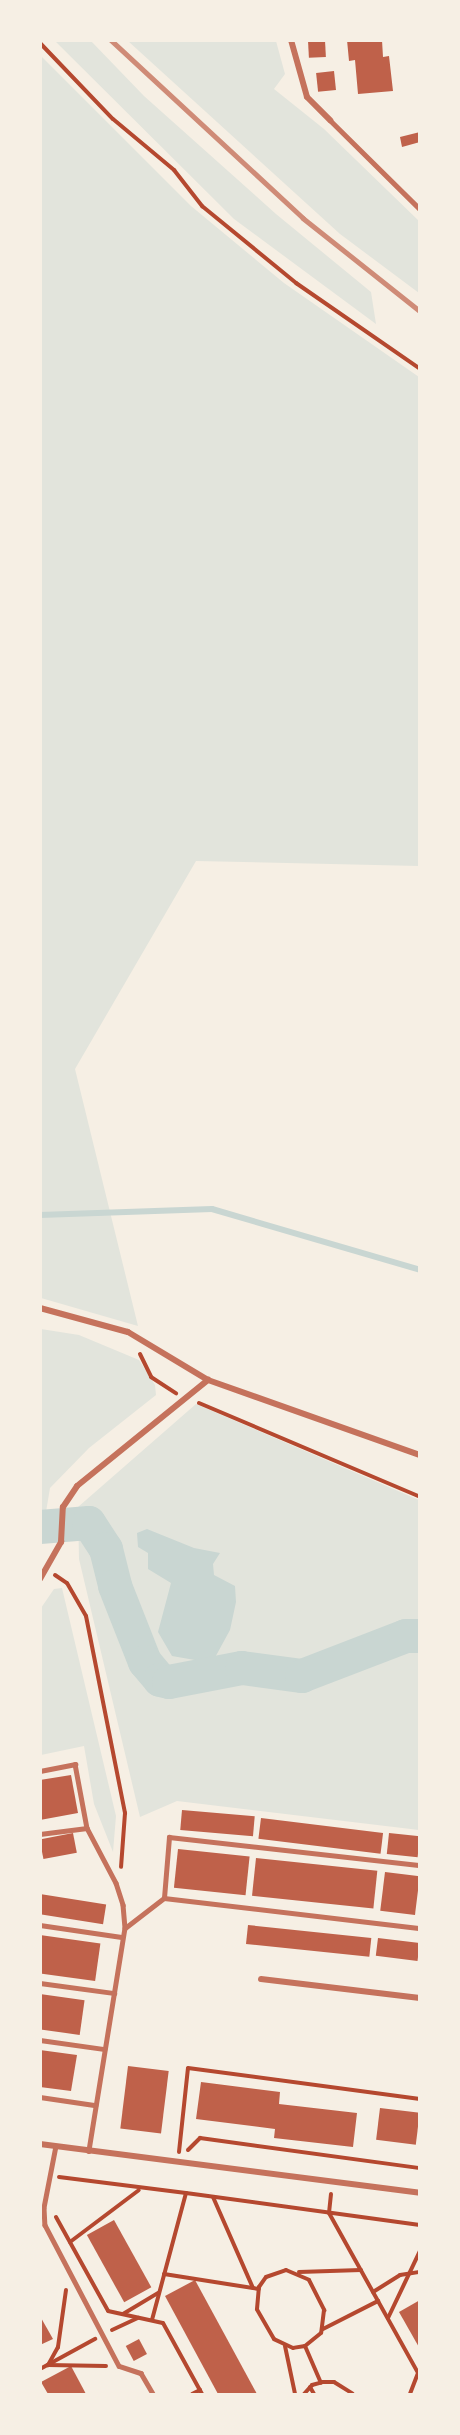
<!DOCTYPE html>
<html>
<head>
<meta charset="utf-8">
<style>
  body { margin:0 }
  #map { position:relative; width:460px; height:2435px; overflow:hidden; background:#f6efe4; font-family:"IBM Plex Sans",sans-serif }
  div>[style] { position:absolute }
  [style*='--x'] { left:calc(var(--x)*1px); top:calc(var(--y)*1px); width:calc(var(--w)*1px); rotate:calc(var(--a)*1deg) }
  .green>* { inset:0; background:#e2e4dc }
  .water>* { inset:0; background:#c9d6d2 }
  .stream>* { height:6px; margin:-3px; padding:0 3px; transform-origin:3px; border-radius:3px; background:#c9d6d2 }
  .river>* { height:34px; margin:-17px; padding:0 17px; transform-origin:17px; border-radius:17px; background:#c9d6d2 }
  .building>* { inset:0; background:#bf614a; transform-origin:0 0 }
  .path>* { height:4px; margin:-2px; padding:0 2px; transform-origin:2px; border-radius:2px; background:#b5482f }
  .service>* { height:4.5px; margin:-2.25px; padding:0 2.25px; transform-origin:2.25px; border-radius:2.25px; background:#c5725c }
  .minor>* { height:6px; margin:-3px; padding:0 3px; transform-origin:3px; border-radius:3px; background:#c5725c }
  .rail>* { height:4.5px; margin:-2.25px; padding:0 2.25px; transform-origin:2.25px; border-radius:2.25px; background:#cf8b77 }
  span { translate:-50% -50%; white-space:nowrap; text-align:center; line-height:1.15; -webkit-text-stroke:4.5px #f6efe4; paint-order:stroke }
  .frame { position:absolute; inset:0; border:42px solid #f6efe4; pointer-events:none }
</style>
</head>
<body>
<div id="map">
  <div class="green">
    <i style="clip-path:polygon(55px 41px,91px 41px,144px 96px,276px 214px,371px 292px,376px 324px,234px 219px)"></i>
    <i style="clip-path:polygon(128px 41px,276px 41px,285px 74px,274px 89px,324px 129px,419px 221px,419px 293px,340px 234px)"></i>
    <i style="clip-path:polygon(40px 55px,191px 206px,284px 283px,419px 377px,419px 866px,196px 861px,75px 1069px,138px 1326px,41px 1298px)"></i>
    <i style="clip-path:polygon(41px 1329px,79px 1335px,139px 1360px,155px 1385px,156px 1395px,89px 1448px,50px 1488px,41px 1542px)"></i>
    <i style="clip-path:polygon(196px 1404px,419px 1500px,419px 1830px,177px 1801px,140px 1817px,79px 1559px,78px 1507px)"></i>
    <i style="clip-path:polygon(62px 1588px,116px 1816px,113px 1852px,94px 1804px,84px 1746px,41px 1755px,41px 1608px,54px 1589px)"></i>
  </div>
  <div class="water">
    <i style="clip-path:polygon(147px 1529px,194px 1548px,220px 1553px,213px 1564px,214px 1575px,235px 1586px,236px 1602px,230px 1630px,212px 1663px,172px 1656px,158px 1632px,171px 1583px,148px 1569px,148px 1553px,138px 1547px,137px 1533px)"></i>
  </div>
  <div class="stream">
    <i style="--x:40;--y:1215;--w:172;--a:-2"></i>
    <i style="--x:212;--y:1209;--w:217;--a:16.3"></i>
  </div>
  <div class="river">
    <i style="--x:40;--y:1527;--w:49;--a:-4.7"></i>
    <i style="--x:89;--y:1523;--w:31;--a:57"></i>
    <i style="--x:106;--y:1549;--w:38;--a:76"></i>
    <i style="--x:115;--y:1586;--w:82;--a:68.5"></i>
    <i style="--x:145;--y:1662;--w:23;--a:50"></i>
    <i style="--x:160;--y:1680;--w:9;--a:13"></i>
    <i style="--x:169;--y:1682;--w:74;--a:-10.9"></i>
    <i style="--x:242;--y:1668;--w:61;--a:7.6"></i>
    <i style="--x:302;--y:1676;--w:111;--a:-21"></i>
    <i style="--x:406;--y:1636;--w:14;--a:0"></i>
  </div>
  <div class="building">
    <i style="left:325px;top:40px;width:17px;height:17px;rotate:87deg"></i>
    <i style="clip-path:polygon(347px 40px,382px 40px,383px 57px,389px 56px,393px 91px,358px 94px,355px 60px,349px 61px)"></i>
    <i style="left:334px;top:71px;width:19px;height:18px;rotate:84deg"></i>
    <i style="clip-path:polygon(420px 132px,420px 142px,402px 147px,400px 137px)"></i>
    <i style="clip-path:polygon(71px 1775px,78px 1813px,40px 1820px,40px 1780px)"></i>
    <i style="left:182px;top:1810px;width:73px;height:20px;rotate:5deg"></i>
    <i style="left:261px;top:1818px;width:123px;height:21px;rotate:7deg"></i>
    <i style="left:73px;top:1833px;width:20px;height:34px;rotate:79deg"></i>
    <i style="left:389px;top:1833px;width:31px;height:21px;rotate:6deg"></i>
    <i style="left:178px;top:1849px;width:72px;height:39px;rotate:6deg"></i>
    <i style="left:256px;top:1858px;width:122px;height:38px;rotate:6deg"></i>
    <i style="left:385px;top:1872px;width:35px;height:39px;rotate:7deg"></i>
    <i style="left:40px;top:1894px;width:67px;height:20px;rotate:9deg"></i>
    <i style="left:248px;top:1925px;width:124px;height:19px;rotate:6deg"></i>
    <i style="left:40px;top:1935px;width:61px;height:38px;rotate:8deg"></i>
    <i style="left:378px;top:1938px;width:42px;height:18px;rotate:7deg"></i>
    <i style="left:40px;top:1994px;width:45px;height:35px;rotate:8deg"></i>
    <i style="clip-path:polygon(40px 2050px,77px 2055px,71px 2091px,40px 2087px)"></i>
    <i style="left:128px;top:2066px;width:41px;height:63px;rotate:7deg"></i>
    <i style="clip-path:polygon(201px 2082px,280px 2092px,279px 2104px,357px 2113px,353px 2147px,274px 2138px,275px 2129px,196px 2119px)"></i>
    <i style="left:380px;top:2108px;width:40px;height:32px;rotate:7deg"></i>
    <i style="left:114px;top:2220px;width:77px;height:31px;rotate:61deg"></i>
    <i style="clip-path:polygon(195px 2280px,257px 2394px,218px 2394px,165px 2296px)"></i>
    <i style="clip-path:polygon(420px 2300px,420px 2349px,399px 2312px)"></i>
    <i style="clip-path:polygon(40px 2316px,53px 2339px,40px 2345px)"></i>
    <i style="left:139px;top:2339px;width:17px;height:15px;rotate:62deg"></i>
    <i style="clip-path:polygon(71px 2366px,86px 2394px,48px 2394px,41px 2382px)"></i>
  </div>
  <div class="path">
    <i style="--x:40;--y:43;--w:105;--a:46.2"></i>
    <i style="--x:113;--y:119;--w:80;--a:39.9"></i>
    <i style="--x:174;--y:170;--w:46;--a:52.1"></i>
    <i style="--x:202;--y:206;--w:122;--a:39.3"></i>
    <i style="--x:296;--y:283;--w:151;--a:34.7"></i>
    <i style="--x:140;--y:1354;--w:25;--a:64"></i>
    <i style="--x:151;--y:1377;--w:30;--a:33"></i>
    <i style="--x:199;--y:1403;--w:240;--a:23"></i>
    <i style="--x:55;--y:1575;--w:14;--a:34"></i>
    <i style="--x:67;--y:1583;--w:38;--a:60"></i>
    <i style="--x:86;--y:1616;--w:201;--a:78.8"></i>
    <i style="--x:125;--y:1813;--w:54;--a:94.2"></i>
    <i style="--x:188;--y:2150;--w:17;--a:-45"></i>
    <i style="--x:200;--y:2138;--w:222;--a:7.8"></i>
    <i style="--x:179;--y:2152;--w:84;--a:-83.9"></i>
    <i style="--x:188;--y:2068;--w:234;--a:7.6"></i>
    <i style="--x:59;--y:2177;--w:128;--a:7.2"></i>
    <i style="--x:186;--y:2193;--w:131;--a:105"></i>
    <i style="--x:186;--y:2193;--w:236;--a:7.8"></i>
    <i style="--x:331;--y:2194;--w:19;--a:96"></i>
    <i style="--x:329;--y:2213;--w:183;--a:60.9"></i>
    <i style="--x:418;--y:2373;--w:22;--a:111"></i>
    <i style="--x:213;--y:2197;--w:99;--a:66.3"></i>
    <i style="--x:56;--y:2217;--w:107;--a:61"></i>
    <i style="--x:108;--y:2311;--w:56;--a:12.3"></i>
    <i style="--x:163;--y:2323;--w:81;--a:61.2"></i>
    <i style="--x:70;--y:2242;--w:86;--a:-37"></i>
    <i style="--x:286;--y:2270;--w:25;--a:23"></i>
    <i style="--x:309;--y:2280;--w:34;--a:63"></i>
    <i style="--x:324;--y:2310;--w:23;--a:97"></i>
    <i style="--x:321;--y:2333;--w:21;--a:141"></i>
    <i style="--x:305;--y:2346;--w:12;--a:171"></i>
    <i style="--x:293;--y:2348;--w:21;--a:-155"></i>
    <i style="--x:274;--y:2339;--w:34;--a:-120"></i>
    <i style="--x:257;--y:2309;--w:22;--a:-85"></i>
    <i style="--x:259;--y:2287;--w:12;--a:-55"></i>
    <i style="--x:266;--y:2277;--w:21;--a:-19"></i>
    <i style="--x:299;--y:2272;--w:62;--a:-1.8"></i>
    <i style="--x:164;--y:2274;--w:96;--a:9"></i>
    <i style="--x:66;--y:2290;--w:58;--a:98"></i>
    <i style="--x:58;--y:2347;--w:21;--a:119"></i>
    <i style="--x:48;--y:2365;--w:58;--a:1"></i>
    <i style="--x:373;--y:2292;--w:32;--a:-32"></i>
    <i style="--x:400;--y:2275;--w:20;--a:-9"></i>
    <i style="--x:123;--y:2314;--w:41;--a:-31"></i>
    <i style="--x:388;--y:2318;--w:74;--a:-64.5"></i>
    <i style="--x:323;--y:2329;--w:62;--a:-27"></i>
    <i style="--x:112;--y:2330;--w:29;--a:-25"></i>
    <i style="--x:285;--y:2346;--w:49;--a:78.2"></i>
    <i style="--x:305;--y:2346;--w:40;--a:66.6"></i>
    <i style="--x:40;--y:2369;--w:63;--a:-28.6"></i>
    <i style="--x:310;--y:2387;--w:8;--a:60"></i>
    <i style="--x:192;--y:2394;--w:9;--a:-27"></i>
    <i style="--x:304;--y:2394;--w:12;--a:-48"></i>
    <i style="--x:312;--y:2385;--w:11;--a:-15"></i>
    <i style="--x:323;--y:2382;--w:11;--a:0"></i>
    <i style="--x:334;--y:2382;--w:22;--a:32"></i>
  </div>
  <div class="service">
    <i style="--x:330;--y:120;--w:127;--a:44.7"></i>
    <i style="--x:40;--y:1771;--w:36;--a:-11"></i>
    <i style="--x:75;--y:1764;--w:65;--a:79.4"></i>
    <i style="--x:87;--y:1828;--w:62;--a:62.2"></i>
    <i style="--x:116;--y:1883;--w:23;--a:72"></i>
    <i style="--x:123;--y:1905;--w:23;--a:85"></i>
    <i style="--x:125;--y:1928;--w:226;--a:99.2"></i>
    <i style="--x:40;--y:1834;--w:47;--a:-7.3"></i>
    <i style="--x:164;--y:1898;--w:61;--a:-85.3"></i>
    <i style="--x:169;--y:1837;--w:253;--a:6.4"></i>
    <i style="--x:40;--y:1925;--w:82;--a:8.4"></i>
    <i style="--x:125;--y:1928;--w:49;--a:-37.6"></i>
    <i style="--x:164;--y:1898;--w:258;--a:6.7"></i>
    <i style="--x:40;--y:1983;--w:75;--a:7.7"></i>
    <i style="--x:40;--y:2040;--w:65;--a:8"></i>
    <i style="--x:40;--y:2097;--w:56;--a:8.3"></i>
    <i style="--x:56;--y:2146;--w:63;--a:101"></i>
    <i style="--x:44;--y:2208;--w:17;--a:87"></i>
    <i style="--x:45;--y:2225;--w:159;--a:62.3"></i>
    <i style="--x:119;--y:2366;--w:23;--a:18"></i>
    <i style="--x:141;--y:2373;--w:24;--a:60"></i>
  </div>
  <div class="minor">
    <i style="--x:291;--y:40;--w:59;--a:74.3"></i>
    <i style="--x:307;--y:97;--w:33;--a:45"></i>
    <i style="--x:40;--y:1308;--w:91;--a:15.3"></i>
    <i style="--x:128;--y:1332;--w:93;--a:31"></i>
    <i style="--x:208;--y:1380;--w:225;--a:19.5"></i>
    <i style="--x:40;--y:1579;--w:43;--a:-60.4"></i>
    <i style="--x:61;--y:1542;--w:35;--a:-87"></i>
    <i style="--x:63;--y:1507;--w:25;--a:-56"></i>
    <i style="--x:77;--y:1486;--w:169;--a:-39"></i>
    <i style="--x:261;--y:1979;--w:160;--a:6.8"></i>
    <i style="--x:40;--y:2144;--w:383;--a:7.3"></i>
  </div>
  <div class="rail">
    <i style="--x:111;--y:40;--w:262;--a:42.8"></i>
    <i style="--x:303;--y:218;--w:149;--a:38.5"></i>
  </div>
  <div class="frame"></div>
</div>
</body>
</html>
